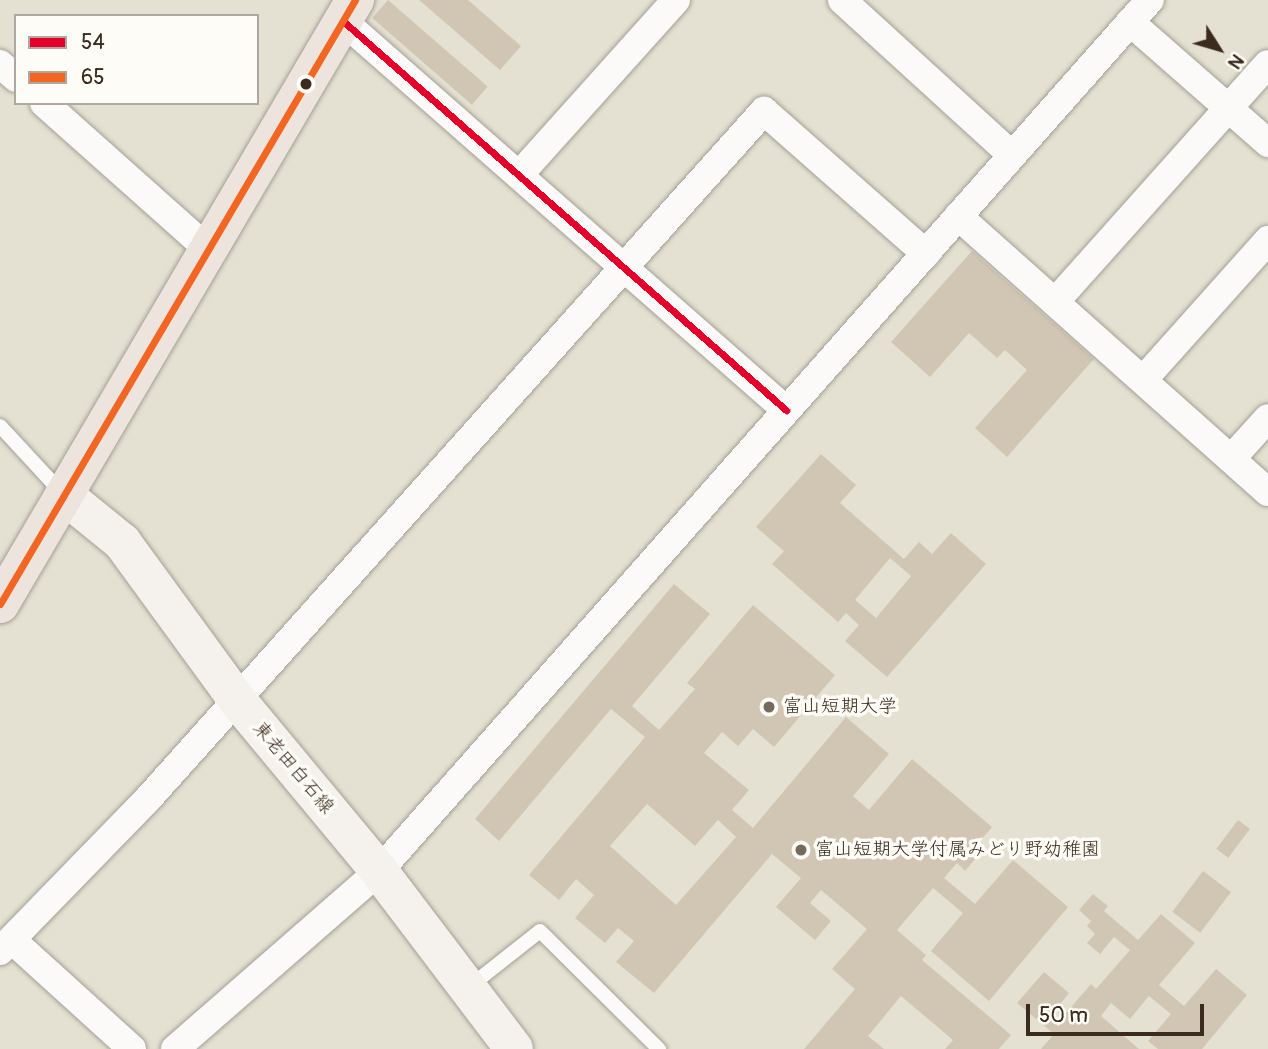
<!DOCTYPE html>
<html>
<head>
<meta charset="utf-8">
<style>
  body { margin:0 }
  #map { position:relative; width:1268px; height:1049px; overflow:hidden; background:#e4e1d2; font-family:Pangolin,"Klee One",sans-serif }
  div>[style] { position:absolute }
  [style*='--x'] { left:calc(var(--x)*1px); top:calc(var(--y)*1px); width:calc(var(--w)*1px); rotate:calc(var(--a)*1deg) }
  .building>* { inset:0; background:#d1c6b3; transform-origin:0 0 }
  .roads { filter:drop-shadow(0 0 2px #a4a096) drop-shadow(0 0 2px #a4a096) }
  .lane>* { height:14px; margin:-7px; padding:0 7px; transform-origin:7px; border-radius:7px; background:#fbfaf8 }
  .street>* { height:28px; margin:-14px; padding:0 14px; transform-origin:14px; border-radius:14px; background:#fbfaf8 }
  .secondary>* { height:38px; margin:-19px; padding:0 19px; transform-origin:19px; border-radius:19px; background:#f5f2ee }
  .primary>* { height:38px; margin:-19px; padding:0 19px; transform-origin:19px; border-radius:19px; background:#ede5dd }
  .bus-1>* { height:7px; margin:-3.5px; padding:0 3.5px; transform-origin:3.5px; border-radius:3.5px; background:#e4002b }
  .bus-2>* { height:7px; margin:-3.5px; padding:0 3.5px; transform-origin:3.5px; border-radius:3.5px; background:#f26522 }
  .dots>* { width:19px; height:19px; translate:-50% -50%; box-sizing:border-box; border:4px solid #fdfcf7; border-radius:50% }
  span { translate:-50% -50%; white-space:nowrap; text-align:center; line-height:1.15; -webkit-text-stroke:7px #fdfcf7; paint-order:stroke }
  .poi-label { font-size:19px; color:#3b2a1e }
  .left { translate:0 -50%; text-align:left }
  .street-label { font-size:19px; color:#3b2a1e }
  .legend { position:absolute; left:14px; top:14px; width:245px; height:91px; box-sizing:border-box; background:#fdfcf7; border:2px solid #afa8a0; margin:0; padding:9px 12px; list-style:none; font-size:21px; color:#3b2a1e }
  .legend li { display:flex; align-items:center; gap:14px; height:35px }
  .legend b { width:35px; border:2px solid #afa8a0 }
  .north { position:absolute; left:1184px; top:14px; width:70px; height:70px; -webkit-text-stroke:5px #fdfcf7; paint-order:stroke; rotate:127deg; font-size:19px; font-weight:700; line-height:28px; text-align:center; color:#3b2a1e }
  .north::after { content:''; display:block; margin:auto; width:24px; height:32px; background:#3b2a1e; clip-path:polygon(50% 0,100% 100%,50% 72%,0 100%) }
  .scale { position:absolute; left:1026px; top:1004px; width:178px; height:32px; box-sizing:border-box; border:4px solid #3b2a1e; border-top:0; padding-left:9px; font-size:21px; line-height:24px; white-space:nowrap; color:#3b2a1e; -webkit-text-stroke:5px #fdfcf7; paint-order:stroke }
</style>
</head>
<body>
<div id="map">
  <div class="building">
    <i style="left:388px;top:0;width:132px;height:24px;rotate:41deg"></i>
    <i style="clip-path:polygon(419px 0,468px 0,521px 46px,500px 70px)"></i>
    <i style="clip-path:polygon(972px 251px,1094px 359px,1007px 457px,975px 428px,1027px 370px,1005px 350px,997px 358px,969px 333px,930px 377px,891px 342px)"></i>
    <i style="clip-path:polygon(evenodd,821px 454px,856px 485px,840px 503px,904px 559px,919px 542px,932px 554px,951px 533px,986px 564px,887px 677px,845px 641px,859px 625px,846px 613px,838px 622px,772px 564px,784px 551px,756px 527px,821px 454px,890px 558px,911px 576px,876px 618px,855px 600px,890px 558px)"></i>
    <i style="clip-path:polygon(evenodd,674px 584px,710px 614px,632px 706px,659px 730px,695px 689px,687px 683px,753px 605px,835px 675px,774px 747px,753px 729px,738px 746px,722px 732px,704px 753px,749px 790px,732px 810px,753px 828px,846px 717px,889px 754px,853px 796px,869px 810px,912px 759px,992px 827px,976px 846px,982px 851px,965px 871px,957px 863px,944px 878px,975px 904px,1013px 860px,1068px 907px,989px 1001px,931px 951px,963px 913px,933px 888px,897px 930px,926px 955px,922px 960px,1011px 1035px,999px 1049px,945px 1049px,953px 1040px,901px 996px,868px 1036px,884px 1049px,804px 1049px,855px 989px,832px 969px,867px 929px,821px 890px,810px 903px,831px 921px,815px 940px,776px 907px,801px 878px,772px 854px,654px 993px,616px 962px,634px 941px,618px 928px,605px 943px,575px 918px,594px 895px,576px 879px,559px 900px,529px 875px,645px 737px,611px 709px,499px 841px,475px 819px,674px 584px,647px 804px,695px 846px,718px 820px,736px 837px,676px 905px,610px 846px,647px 804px)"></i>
    <i style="left:1238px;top:820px;width:15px;height:36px;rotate:37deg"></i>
    <i style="left:1203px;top:871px;width:35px;height:51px;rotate:37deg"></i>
    <i style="clip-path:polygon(1093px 894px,1108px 906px,1104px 911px,1138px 940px,1161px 914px,1195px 943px,1159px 985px,1184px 1006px,1216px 969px,1247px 995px,1202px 1049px,1158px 1049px,1148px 1041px,1171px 1014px,1149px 996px,1130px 1019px,1111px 1003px,1101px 1016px,1139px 1049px,1041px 1049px,1054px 1034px,1017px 1003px,1044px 972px,1069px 993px,1052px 1014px,1060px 1020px,1091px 984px,1096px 989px,1130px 950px,1114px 937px,1100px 954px,1087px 943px,1095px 934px,1087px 926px,1091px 921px,1079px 910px)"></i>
  </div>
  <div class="roads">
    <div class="lane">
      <i style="--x:0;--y:426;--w:93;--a:47.2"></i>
      <i style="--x:469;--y:987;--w:90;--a:-38.3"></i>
      <i style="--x:540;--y:931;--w:168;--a:44.8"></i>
    </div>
    <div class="street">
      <i style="--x:842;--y:0;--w:230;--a:42.4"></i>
      <i style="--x:343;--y:21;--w:590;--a:41.29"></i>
      <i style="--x:1130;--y:22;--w:184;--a:41.2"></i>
      <i style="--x:0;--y:64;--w:21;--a:41"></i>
      <i style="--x:44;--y:103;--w:221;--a:41.7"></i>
      <i style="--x:519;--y:175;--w:235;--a:-48.1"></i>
      <i style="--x:958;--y:216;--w:415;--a:41.7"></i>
      <i style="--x:1055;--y:302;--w:319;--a:-48.2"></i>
      <i style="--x:1143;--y:380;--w:188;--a:-48.2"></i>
      <i style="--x:1231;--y:459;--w:55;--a:-47.9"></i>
      <i style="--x:12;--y:940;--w:162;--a:42.2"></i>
      <i style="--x:0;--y:951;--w:211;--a:-45.8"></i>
      <i style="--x:147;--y:800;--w:925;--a:-48.16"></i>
      <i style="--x:764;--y:111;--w:216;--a:41.4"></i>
      <i style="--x:175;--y:1049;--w:271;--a:-41.1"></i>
      <i style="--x:379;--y:871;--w:1163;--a:-48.49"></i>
    </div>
    <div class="secondary">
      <i style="--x:64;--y:495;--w:75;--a:39"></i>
      <i style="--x:122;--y:542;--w:197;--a:53.9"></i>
      <i style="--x:238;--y:701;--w:221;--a:50.3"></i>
      <i style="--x:379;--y:871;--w:223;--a:52.8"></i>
    </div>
    <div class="primary">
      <i style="--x:0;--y:604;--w:701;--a:-59.56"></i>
    </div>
  </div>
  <div class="bus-1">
    <i style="--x:343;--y:21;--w:590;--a:41.29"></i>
  </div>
  <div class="bus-2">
    <i style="--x:0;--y:604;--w:701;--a:-59.56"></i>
  </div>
  <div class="dots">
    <i style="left:306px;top:84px;background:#3b2a1e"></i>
    <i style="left:769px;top:707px;background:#766a5d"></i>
    <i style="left:801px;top:850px;background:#766a5d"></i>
  </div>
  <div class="poi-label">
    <span class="left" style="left:783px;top:707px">富山短期大学</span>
    <span class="left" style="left:815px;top:850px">富山短期大学付属みどり野幼稚園</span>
  </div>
  <div class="street-label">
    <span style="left:293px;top:768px;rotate:50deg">東老田白石線</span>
  </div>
  <ul class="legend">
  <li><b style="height:9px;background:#e4002b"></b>54</li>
  <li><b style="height:9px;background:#f26522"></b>65</li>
  </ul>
  <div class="north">N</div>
  <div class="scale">50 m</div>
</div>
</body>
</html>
